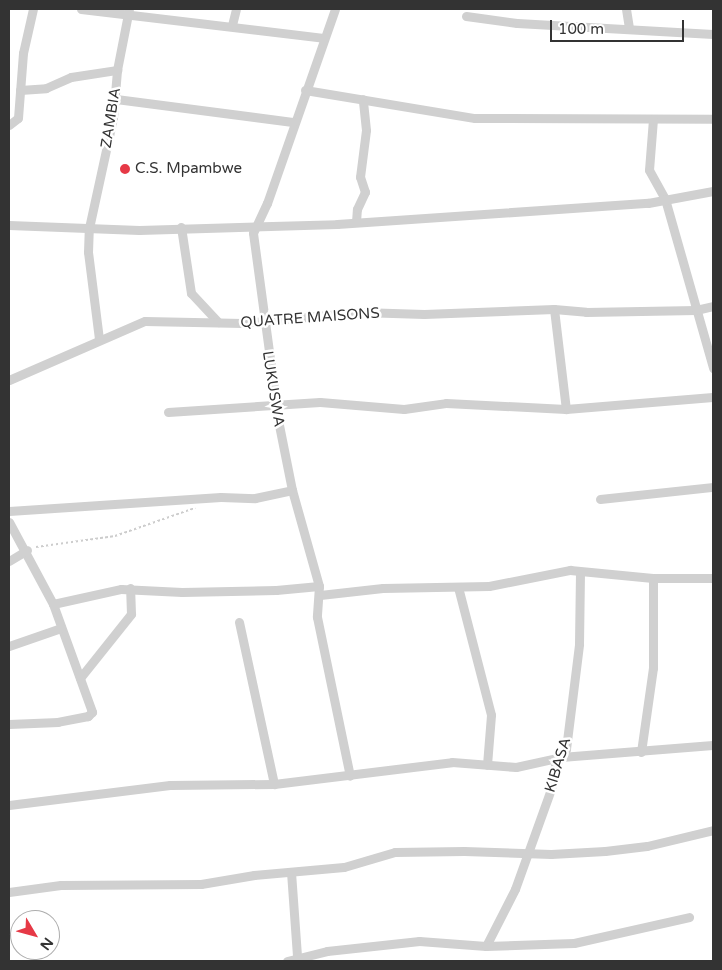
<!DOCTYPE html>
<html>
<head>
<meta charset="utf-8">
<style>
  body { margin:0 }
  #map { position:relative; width:722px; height:970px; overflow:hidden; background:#fff; font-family:"Varela Round",sans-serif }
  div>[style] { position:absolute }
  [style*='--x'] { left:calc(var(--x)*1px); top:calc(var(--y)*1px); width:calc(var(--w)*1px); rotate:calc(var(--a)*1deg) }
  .path>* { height:2px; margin-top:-1px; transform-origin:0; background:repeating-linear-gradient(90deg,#cdcdcd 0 2.5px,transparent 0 5px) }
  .street>* { height:9px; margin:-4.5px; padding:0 4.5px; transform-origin:4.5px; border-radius:4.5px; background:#d0d0d0 }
  .dots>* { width:14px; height:14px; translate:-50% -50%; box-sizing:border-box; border:2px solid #fff; border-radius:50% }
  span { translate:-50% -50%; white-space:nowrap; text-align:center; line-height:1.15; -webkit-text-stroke:5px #fff; paint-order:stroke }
  .street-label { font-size:15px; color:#333 }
  .poi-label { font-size:15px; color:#333 }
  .left { translate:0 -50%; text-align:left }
  .frame { position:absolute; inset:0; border:10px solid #333; pointer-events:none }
  .north { position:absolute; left:10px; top:910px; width:50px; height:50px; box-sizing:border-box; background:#fff; border:1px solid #adadad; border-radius:50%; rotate:127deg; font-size:14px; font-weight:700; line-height:20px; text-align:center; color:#333 }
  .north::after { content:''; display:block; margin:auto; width:18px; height:22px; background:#e63946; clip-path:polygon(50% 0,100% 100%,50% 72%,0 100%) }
  .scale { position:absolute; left:550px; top:20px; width:134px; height:22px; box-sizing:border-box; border:2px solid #333; border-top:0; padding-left:6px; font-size:15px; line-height:18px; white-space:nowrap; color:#333; -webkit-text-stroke:4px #fff; paint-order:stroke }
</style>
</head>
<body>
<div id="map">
  <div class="path">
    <i style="--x:36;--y:547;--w:80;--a:-7.9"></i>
    <i style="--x:115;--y:536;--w:85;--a:-19.3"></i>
  </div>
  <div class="street">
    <i style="--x:81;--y:9;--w:244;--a:6.8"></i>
    <i style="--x:335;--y:9;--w:206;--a:109.3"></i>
    <i style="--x:267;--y:203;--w:33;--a:115"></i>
    <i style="--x:253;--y:233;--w:194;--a:82.3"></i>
    <i style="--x:279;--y:425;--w:66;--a:78.7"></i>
    <i style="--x:292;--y:490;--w:100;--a:74.3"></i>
    <i style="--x:319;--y:586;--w:31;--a:94"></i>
    <i style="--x:317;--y:617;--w:162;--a:78.3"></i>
    <i style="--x:626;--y:9;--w:19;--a:81"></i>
    <i style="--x:466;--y:16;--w:51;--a:7.8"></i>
    <i style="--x:517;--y:23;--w:196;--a:3.2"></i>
    <i style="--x:232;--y:25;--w:16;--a:-76"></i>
    <i style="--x:20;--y:90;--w:26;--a:-4"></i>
    <i style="--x:46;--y:88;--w:27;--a:-24"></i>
    <i style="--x:71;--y:77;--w:47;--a:-8.7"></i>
    <i style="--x:305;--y:90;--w:172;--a:9.4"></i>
    <i style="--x:475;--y:118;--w:238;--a:0.2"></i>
    <i style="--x:116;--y:99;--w:178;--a:7.4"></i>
    <i style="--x:653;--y:119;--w:51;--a:94.5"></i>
    <i style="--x:649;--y:170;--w:33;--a:61"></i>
    <i style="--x:665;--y:199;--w:176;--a:74.1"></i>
    <i style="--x:9;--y:125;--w:11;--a:-38"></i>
    <i style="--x:18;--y:118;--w:65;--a:-85.6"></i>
    <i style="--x:23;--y:53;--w:45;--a:-77.2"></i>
    <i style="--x:356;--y:222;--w:13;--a:-86"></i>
    <i style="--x:357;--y:209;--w:19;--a:-65"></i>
    <i style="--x:365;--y:192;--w:16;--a:-108"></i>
    <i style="--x:360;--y:177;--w:47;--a:-82.7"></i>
    <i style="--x:366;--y:130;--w:31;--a:-96"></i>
    <i style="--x:9;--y:225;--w:130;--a:2.2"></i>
    <i style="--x:139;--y:230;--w:198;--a:-1.7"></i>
    <i style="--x:337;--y:224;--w:312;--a:-3.9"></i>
    <i style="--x:648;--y:203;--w:66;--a:-10.5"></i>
    <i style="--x:181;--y:227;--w:67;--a:81.4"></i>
    <i style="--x:191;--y:293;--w:40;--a:47"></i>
    <i style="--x:554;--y:309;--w:101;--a:83.2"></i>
    <i style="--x:99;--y:339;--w:88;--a:-97.2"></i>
    <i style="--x:88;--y:252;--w:24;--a:-88"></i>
    <i style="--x:89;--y:228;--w:113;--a:-77.7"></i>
    <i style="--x:113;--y:118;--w:48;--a:-85.2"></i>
    <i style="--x:117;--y:70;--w:62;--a:-78.9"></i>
    <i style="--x:9;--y:380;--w:148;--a:-23.5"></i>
    <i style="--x:145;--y:321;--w:97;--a:1.2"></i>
    <i style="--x:242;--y:323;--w:120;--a:-5.3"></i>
    <i style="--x:361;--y:312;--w:63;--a:1.8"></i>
    <i style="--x:424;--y:314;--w:130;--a:-2.2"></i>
    <i style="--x:554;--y:309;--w:32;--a:5"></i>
    <i style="--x:586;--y:312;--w:110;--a:-1"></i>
    <i style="--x:696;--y:310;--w:17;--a:-13"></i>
    <i style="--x:168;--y:412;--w:152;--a:-3.8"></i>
    <i style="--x:320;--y:402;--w:84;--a:4.8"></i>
    <i style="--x:404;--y:409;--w:42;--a:-8.1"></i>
    <i style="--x:446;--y:403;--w:120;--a:2.9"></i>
    <i style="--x:566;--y:409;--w:147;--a:-4.7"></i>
    <i style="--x:600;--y:499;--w:114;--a:-6.1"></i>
    <i style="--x:9;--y:511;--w:212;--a:-3.8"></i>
    <i style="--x:221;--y:497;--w:34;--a:2"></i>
    <i style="--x:255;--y:498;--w:38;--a:-12"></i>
    <i style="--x:9;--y:522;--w:93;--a:61.8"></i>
    <i style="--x:53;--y:604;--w:115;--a:70.1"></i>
    <i style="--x:92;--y:712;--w:6;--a:135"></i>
    <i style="--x:88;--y:716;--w:31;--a:169"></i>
    <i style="--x:58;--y:722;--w:49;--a:177.7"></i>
    <i style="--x:9;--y:561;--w:21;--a:-31"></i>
    <i style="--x:458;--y:587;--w:132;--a:75.5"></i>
    <i style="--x:491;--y:715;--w:50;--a:94.6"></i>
    <i style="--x:320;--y:595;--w:63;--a:-6.3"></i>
    <i style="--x:383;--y:588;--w:106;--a:-1.1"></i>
    <i style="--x:489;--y:586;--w:83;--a:-11.2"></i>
    <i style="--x:570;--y:570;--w:83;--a:5.5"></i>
    <i style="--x:653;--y:578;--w:60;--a:0"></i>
    <i style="--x:53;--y:604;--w:70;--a:-12.4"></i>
    <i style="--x:121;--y:589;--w:61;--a:2.8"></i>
    <i style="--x:182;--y:592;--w:94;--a:-1.2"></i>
    <i style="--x:276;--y:590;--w:43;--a:-5.3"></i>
    <i style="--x:239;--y:622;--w:166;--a:77.8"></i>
    <i style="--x:9;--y:646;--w:55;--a:-19.1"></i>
    <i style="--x:80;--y:678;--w:82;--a:-51.4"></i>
    <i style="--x:131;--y:614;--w:26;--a:-92"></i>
    <i style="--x:641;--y:752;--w:85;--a:-81.9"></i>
    <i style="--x:653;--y:668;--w:90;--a:-90"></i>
    <i style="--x:9;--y:805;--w:162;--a:-7.1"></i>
    <i style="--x:170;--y:785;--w:104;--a:-0.6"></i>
    <i style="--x:274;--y:784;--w:179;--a:-7"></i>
    <i style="--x:452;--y:762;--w:64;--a:4.5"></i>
    <i style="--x:516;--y:767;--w:46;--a:-12.5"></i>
    <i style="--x:561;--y:757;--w:152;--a:-4.5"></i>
    <i style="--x:291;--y:872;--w:84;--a:85.9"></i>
    <i style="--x:9;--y:892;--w:52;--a:-7.7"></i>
    <i style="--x:61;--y:885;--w:140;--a:-0.4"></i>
    <i style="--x:201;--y:884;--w:54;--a:-9.6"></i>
    <i style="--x:254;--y:875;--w:90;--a:-5.1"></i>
    <i style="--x:344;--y:867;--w:53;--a:-16.4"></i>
    <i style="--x:395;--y:852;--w:69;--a:-0.8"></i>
    <i style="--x:464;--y:851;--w:87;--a:2"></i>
    <i style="--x:551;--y:854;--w:54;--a:-3.2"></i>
    <i style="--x:605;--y:851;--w:42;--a:-6.8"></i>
    <i style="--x:647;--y:846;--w:68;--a:-13.6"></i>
    <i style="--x:486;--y:946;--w:64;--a:-63"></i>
    <i style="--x:515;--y:889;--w:106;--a:-70.2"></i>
    <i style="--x:551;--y:789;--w:23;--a:-80"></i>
    <i style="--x:555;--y:766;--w:20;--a:-57"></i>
    <i style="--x:566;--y:749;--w:106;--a:-82.9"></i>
    <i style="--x:579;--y:644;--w:72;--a:-89.2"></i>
    <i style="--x:287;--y:961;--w:41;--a:-14"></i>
    <i style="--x:327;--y:951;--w:93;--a:-6.2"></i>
    <i style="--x:419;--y:941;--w:67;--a:4.3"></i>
    <i style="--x:486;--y:946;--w:88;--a:-2"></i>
    <i style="--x:574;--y:943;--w:118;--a:-12.7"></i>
  </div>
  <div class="dots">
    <i style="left:125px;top:169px;background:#e63946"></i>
  </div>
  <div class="street-label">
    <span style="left:111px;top:118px;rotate:-81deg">ZAMBIA</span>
    <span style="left:310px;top:318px;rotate:-4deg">QUATRE MAISONS</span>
    <span style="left:273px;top:389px;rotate:81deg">LUKUSWA</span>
    <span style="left:558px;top:765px;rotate:-73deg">KIBASA</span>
  </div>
  <div class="poi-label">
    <span class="left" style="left:135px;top:169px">C.S. Mpambwe</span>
  </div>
  <div class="frame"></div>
  <div class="north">N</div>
  <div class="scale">100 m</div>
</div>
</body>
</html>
